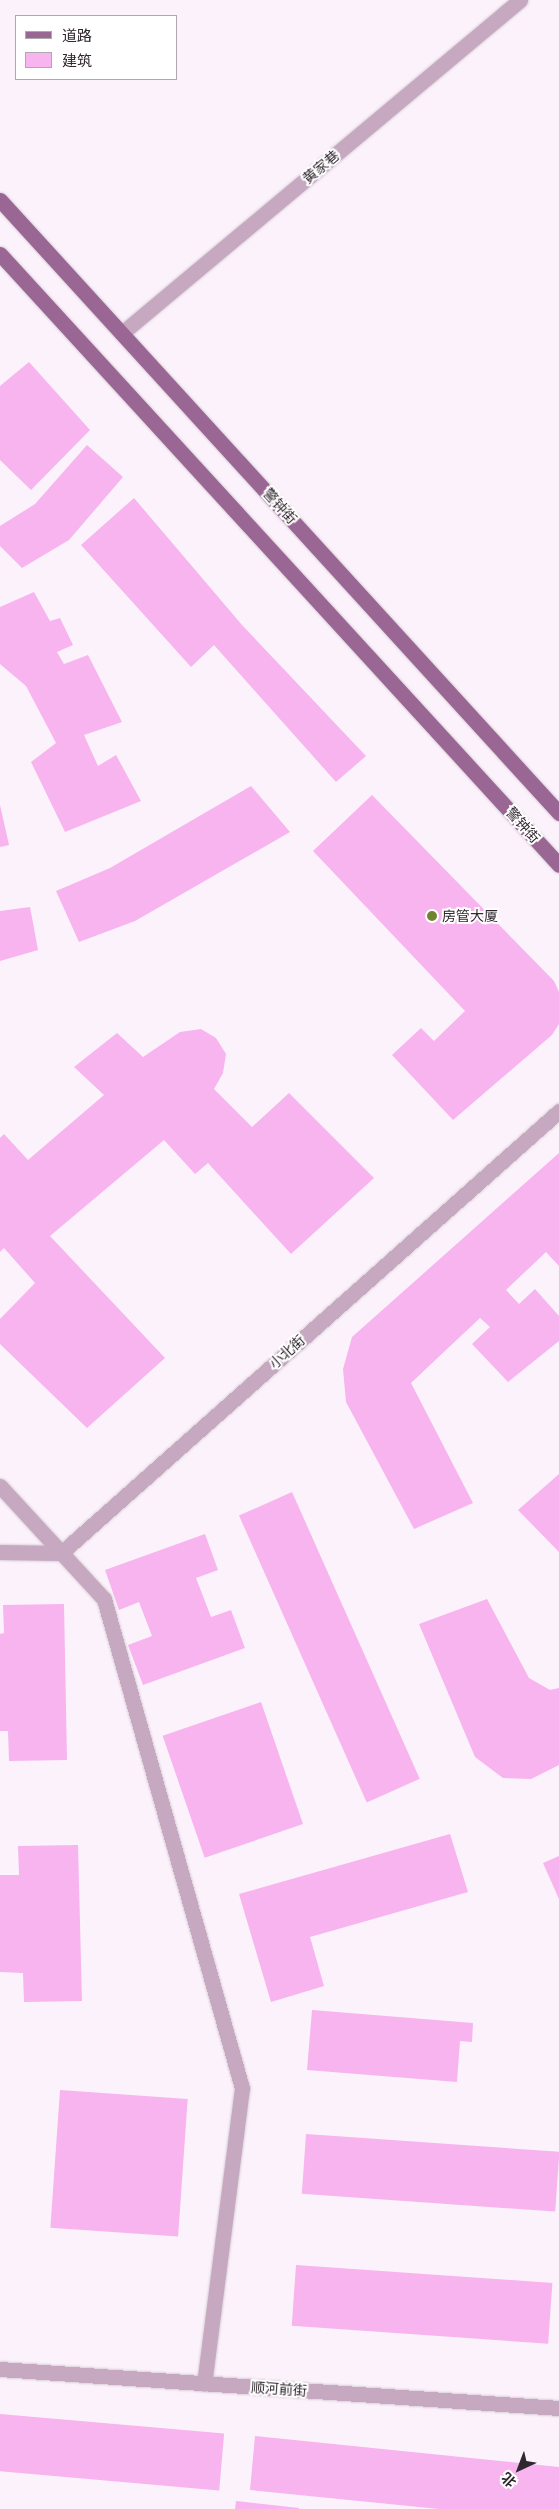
<!DOCTYPE html>
<html>
<head>
<meta charset="utf-8">
<style>
  body { margin:0 }
  #map { position:relative; width:559px; height:2509px; overflow:hidden; background:#fcf2fb; font-family:"Golos Text","Noto Sans SC",sans-serif }
  div>[style] { position:absolute }
  [style*='--x'] { left:calc(var(--x)*1px); top:calc(var(--y)*1px); width:calc(var(--w)*1px); rotate:calc(var(--a)*1deg) }
  .building>* { inset:0; background:#f7b4ee; transform-origin:0 0 }
  .roads { filter:drop-shadow(0 0 1px #d7cdd6) drop-shadow(0 0 1px #d7cdd6) }
  .minor>* { height:15px; margin:-7.5px; padding:0 7.5px; transform-origin:7.5px; border-radius:7.5px; background:#c6a8c1 }
  .major>* { height:15px; margin:-7.5px; padding:0 7.5px; transform-origin:7.5px; border-radius:7.5px; background:#9a6694 }
  .dots>* { width:14px; height:14px; translate:-50% -50%; box-sizing:border-box; border:2px solid #fff; border-radius:50% }
  span { translate:-50% -50%; white-space:nowrap; text-align:center; line-height:1.15; -webkit-text-stroke:4px #fff; paint-order:stroke }
  .street-label { font-size:14px; color:#31272f }
  .poi-label { font-size:14px; color:#31272f }
  .left { translate:0 -50%; text-align:left }
  .legend { position:absolute; left:15px; top:15px; width:162px; height:65px; box-sizing:border-box; background:#fff; border:1px solid #ada9ac; margin:0; padding:6px 9px; list-style:none; font-size:15px; color:#31272f }
  .legend li { display:flex; align-items:center; gap:10px; height:25px }
  .legend b { width:25px; border:1px solid #ada9ac }
  .north { position:absolute; left:494px; top:2444px; width:50px; height:50px; -webkit-text-stroke:4px #fff; paint-order:stroke; rotate:223deg; font-size:14px; font-weight:700; line-height:20px; text-align:center; color:#31272f }
  .north::after { content:''; display:block; margin:auto; width:18px; height:22px; background:#31272f; clip-path:polygon(50% 0,100% 100%,50% 72%,0 100%) }
</style>
</head>
<body>
<div id="map">
  <div class="building">
    <i style="clip-path:polygon(29px 362px,90px 430px,31px 490px,0 460px,0 386px)"></i>
    <i style="clip-path:polygon(87px 445px,123px 477px,69px 540px,22px 568px,0 546px,0 526px,35px 504px)"></i>
    <i style="clip-path:polygon(134px 498px,242px 625px,366px 756px,336px 782px,214px 645px,191px 667px,81px 545px)"></i>
    <i style="clip-path:polygon(34px 592px,50px 621px,60px 618px,73px 645px,57px 652px,64px 664px,88px 655px,122px 722px,84px 735px,98px 766px,116px 755px,141px 801px,65px 832px,31px 762px,56px 743px,26px 686px,0 664px,0 607px)"></i>
    <i style="clip-path:polygon(251px 786px,290px 832px,135px 921px,79px 942px,56px 891px,110px 868px)"></i>
    <i style="clip-path:polygon(372px 795px,554px 981px,559px 992px,559px 1024px,552px 1035px,453px 1120px,392px 1055px,421px 1028px,434px 1041px,465px 1011px,313px 851px)"></i>
    <i style="clip-path:polygon(0 805px,9px 845px,0 847px)"></i>
    <i style="clip-path:polygon(30px 907px,38px 950px,0 961px,0 911px)"></i>
    <i style="clip-path:polygon(201px 1029px,216px 1038px,226px 1054px,223px 1073px,214px 1089px,252px 1127px,289px 1093px,374px 1178px,291px 1254px,208px 1163px,195px 1174px,164px 1140px,50px 1236px,165px 1358px,87px 1428px,0 1344px,0 1319px,35px 1283px,4px 1248px,0 1252px,0 1138px,4px 1134px,28px 1160px,104px 1095px,74px 1067px,117px 1033px,143px 1057px,180px 1032px)"></i>
    <i style="clip-path:polygon(559px 1153px,559px 1266px,546px 1252px,506px 1290px,519px 1304px,535px 1289px,559px 1316px,559px 1341px,508px 1382px,472px 1344px,490px 1327px,480px 1318px,411px 1383px,473px 1503px,414px 1529px,346px 1402px,343px 1369px,352px 1337px)"></i>
    <i style="clip-path:polygon(559px 1474px,559px 1552px,518px 1510px)"></i>
    <i style="left:292px;top:1492px;width:314px;height:58px;rotate:66deg"></i>
    <i style="clip-path:polygon(205px 1534px,218px 1570px,196px 1578px,211px 1617px,231px 1610px,245px 1648px,143px 1685px,128px 1645px,152px 1636px,139px 1602px,119px 1610px,105px 1570px)"></i>
    <i style="clip-path:polygon(487px 1599px,529px 1678px,550px 1690px,559px 1688px,559px 1765px,531px 1779px,503px 1778px,475px 1757px,419px 1624px)"></i>
    <i style="clip-path:polygon(64px 1604px,67px 1760px,9px 1761px,8px 1731px,0 1731px,0 1634px,4px 1633px,3px 1605px)"></i>
    <i style="left:261px;top:1702px;width:129px;height:104px;rotate:71deg"></i>
    <i style="clip-path:polygon(450px 1834px,468px 1892px,310px 1937px,324px 1986px,271px 2002px,239px 1894px)"></i>
    <i style="clip-path:polygon(78px 1845px,82px 2001px,24px 2002px,23px 1973px,0 1972px,0 1875px,19px 1875px,18px 1846px)"></i>
    <i style="clip-path:polygon(559px 1856px,559px 1899px,543px 1863px)"></i>
    <i style="clip-path:polygon(312px 2010px,473px 2023px,472px 2042px,460px 2041px,457px 2082px,307px 2070px)"></i>
    <i style="left:60px;top:2090px;width:128px;height:138px;rotate:4deg"></i>
    <i style="left:306px;top:2134px;width:254px;height:60px;rotate:4deg"></i>
    <i style="left:296px;top:2265px;width:257px;height:61px;rotate:4deg"></i>
    <i style="left:0;top:2414px;width:225px;height:57px;rotate:5deg"></i>
    <i style="clip-path:polygon(255px 2436px,559px 2467px,559px 2509px,439px 2509px,250px 2490px)"></i>
    <i style="clip-path:polygon(236px 2501px,299px 2508px,299px 2509px,235px 2509px)"></i>
  </div>
  <div class="roads">
    <div class="minor">
      <i style="--x:122;--y:333;--w:519;--a:-39.92"></i>
      <i style="--x:0;--y:1486;--w:154;--a:47.4"></i>
      <i style="--x:104;--y:1599;--w:508;--a:74.24"></i>
      <i style="--x:242;--y:2088;--w:298;--a:97.3"></i>
      <i style="--x:0;--y:1552;--w:61;--a:0.9"></i>
      <i style="--x:61;--y:1553;--w:666;--a:-41.59"></i>
      <i style="--x:0;--y:2369;--w:560;--a:3.99"></i>
    </div>
    <div class="major">
      <i style="--x:0;--y:200;--w:830;--a:47.64"></i>
      <i style="--x:0;--y:254;--w:828;--a:47.54"></i>
    </div>
  </div>
  <div class="dots">
    <i style="left:432px;top:916px;background:#708333"></i>
  </div>
  <div class="street-label">
    <span style="left:321px;top:167px;rotate:-40deg">黄家巷</span>
    <span style="left:280px;top:506px;rotate:48deg">警钟街</span>
    <span style="left:523px;top:825px;rotate:48deg">警钟街</span>
    <span style="left:287px;top:1352px;rotate:-42deg">小北街</span>
    <span style="left:279px;top:2389px;rotate:4deg">顺河前街</span>
  </div>
  <div class="poi-label">
    <span class="left" style="left:442px;top:916px">房管大厦</span>
  </div>
  <ul class="legend">
  <li><b style="height:6px;background:#9a6694"></b>道路</li>
  <li><b style="height:14px;background:#f7b4ee"></b>建筑</li>
  </ul>
  <div class="north">北</div>
</div>
</body>
</html>
